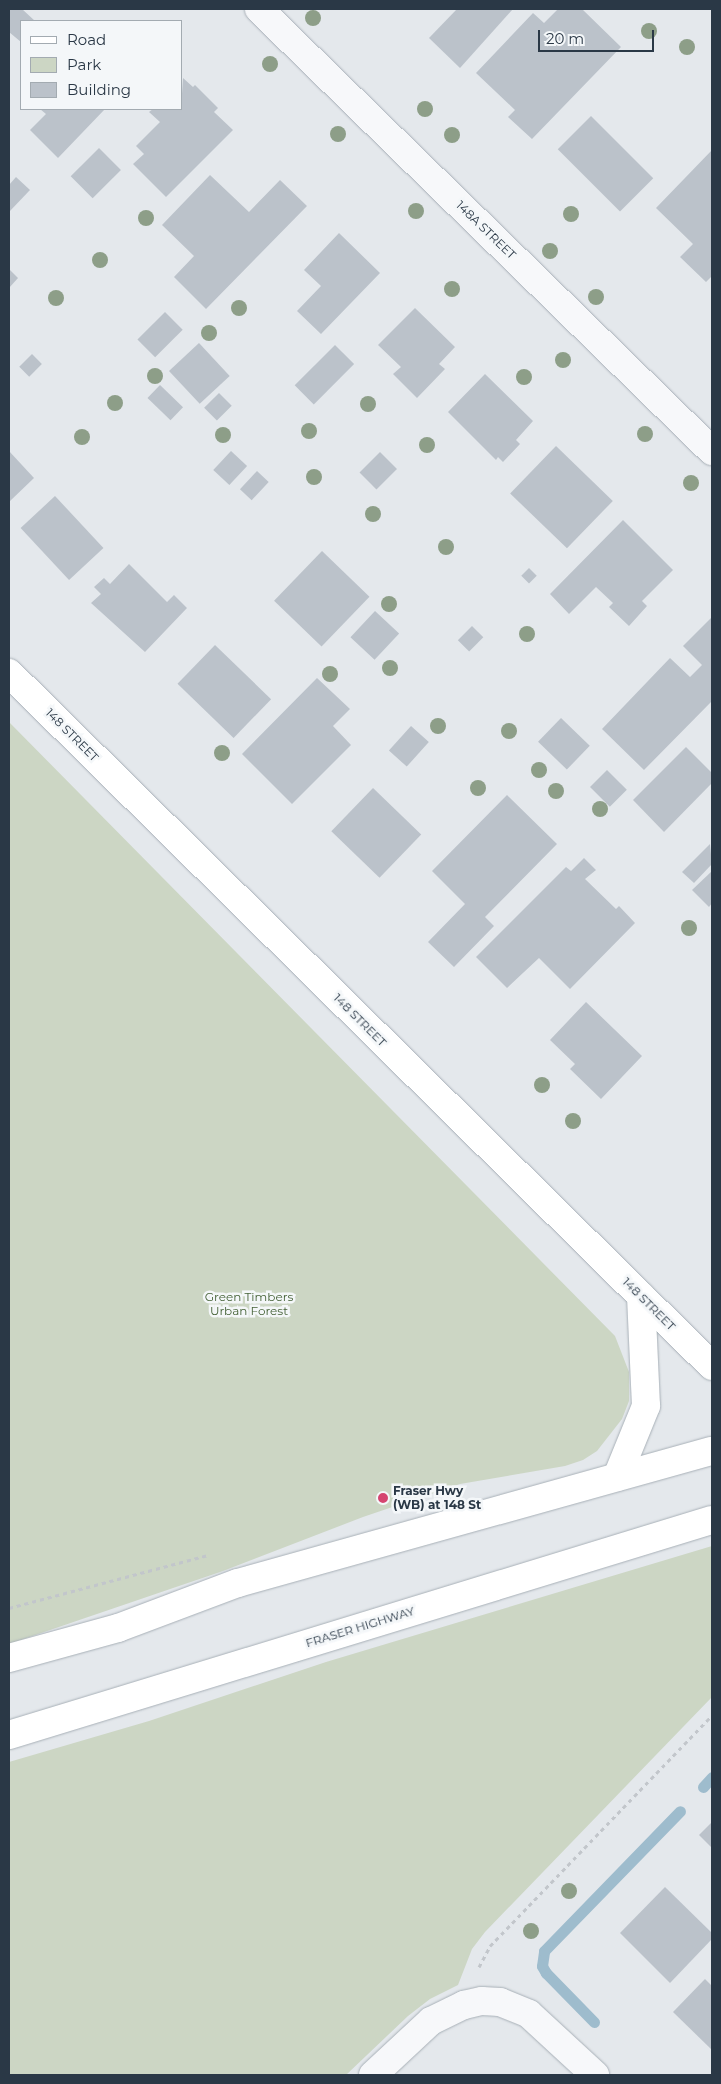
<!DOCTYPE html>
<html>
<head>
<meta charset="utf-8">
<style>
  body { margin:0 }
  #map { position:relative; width:721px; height:2084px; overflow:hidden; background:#e4e8ec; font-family:Montserrat,sans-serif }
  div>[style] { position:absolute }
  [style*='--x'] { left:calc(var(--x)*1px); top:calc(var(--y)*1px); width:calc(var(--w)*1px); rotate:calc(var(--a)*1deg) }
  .green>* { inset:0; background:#ccd6c4 }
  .stream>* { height:11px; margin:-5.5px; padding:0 5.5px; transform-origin:5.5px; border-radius:5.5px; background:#9ebccd }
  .building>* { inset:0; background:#bbc2ca; transform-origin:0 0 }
  .path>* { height:3px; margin-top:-1.5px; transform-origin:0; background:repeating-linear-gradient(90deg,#c2c6cb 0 4px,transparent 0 8px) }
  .roads { filter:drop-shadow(0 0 1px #a8b0b7) drop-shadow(0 0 1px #a8b0b7) }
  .street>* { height:28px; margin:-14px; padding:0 14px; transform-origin:14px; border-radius:14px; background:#f7f8fa }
  .secondary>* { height:28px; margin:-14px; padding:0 14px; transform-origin:14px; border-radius:14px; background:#fff }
  .primary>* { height:28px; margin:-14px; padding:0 14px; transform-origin:14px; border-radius:14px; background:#fff }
  .trees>* { width:16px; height:16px; margin:-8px; border-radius:50%; background:#8d9e88 }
  .dots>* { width:14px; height:14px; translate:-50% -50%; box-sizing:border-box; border:2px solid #f4f7f9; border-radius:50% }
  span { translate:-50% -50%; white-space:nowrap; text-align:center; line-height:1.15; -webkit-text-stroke:5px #f4f7f9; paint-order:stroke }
  .street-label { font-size:12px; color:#2a3846 }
  .park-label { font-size:12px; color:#456237 }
  .poi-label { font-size:12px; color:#2a3846; font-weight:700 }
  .left { translate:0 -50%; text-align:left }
  .frame { position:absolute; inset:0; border:10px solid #2a3846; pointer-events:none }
  .legend { position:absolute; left:20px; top:20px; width:162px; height:90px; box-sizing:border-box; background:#f4f7f9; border:1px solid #a3abb1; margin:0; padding:6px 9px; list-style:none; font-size:15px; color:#2a3846 }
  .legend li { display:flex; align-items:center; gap:10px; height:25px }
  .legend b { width:25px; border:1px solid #a3abb1 }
  .scale { position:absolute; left:538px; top:30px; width:116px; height:22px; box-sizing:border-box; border:2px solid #2a3846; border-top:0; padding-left:6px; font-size:15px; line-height:18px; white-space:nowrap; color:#2a3846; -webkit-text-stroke:4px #f4f7f9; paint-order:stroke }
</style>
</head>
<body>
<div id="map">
  <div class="green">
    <i style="clip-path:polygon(9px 722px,615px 1336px,629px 1372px,629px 1401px,622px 1419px,597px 1451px,583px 1460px,565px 1466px,460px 1484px,363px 1517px,223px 1571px,9px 1644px)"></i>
    <i style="clip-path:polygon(712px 1546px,712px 1697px,485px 1932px,472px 1949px,458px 1985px,430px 1999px,408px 2016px,346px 2075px,9px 2075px,9px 1762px,149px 1721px,326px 1662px)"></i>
  </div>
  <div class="stream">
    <i style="--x:703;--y:1787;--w:13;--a:-48"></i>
    <i style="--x:594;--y:2022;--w:69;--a:-134.4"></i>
    <i style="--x:546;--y:1973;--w:8;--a:-120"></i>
    <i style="--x:542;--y:1966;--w:15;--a:-82"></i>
    <i style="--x:544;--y:1951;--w:195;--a:-45.8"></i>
  </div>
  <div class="building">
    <i style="clip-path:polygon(9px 9px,22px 9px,35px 21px,21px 21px,21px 42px,9px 32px)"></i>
    <i style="clip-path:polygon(457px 9px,513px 9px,460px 68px,429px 38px)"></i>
    <i style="clip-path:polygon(558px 9px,582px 9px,621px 47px,532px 139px,508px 117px,515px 110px,476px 73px,533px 13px,544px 23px)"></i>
    <i style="clip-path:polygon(183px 78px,193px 87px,195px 85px,218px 108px,214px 112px,233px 130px,166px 197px,133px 164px,144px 154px,136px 146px,160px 122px,149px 112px,153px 109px,181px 109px)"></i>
    <i style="clip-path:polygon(40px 109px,105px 109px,58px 158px,30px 130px,46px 114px)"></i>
    <i style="left:591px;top:116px;width:88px;height:47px;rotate:45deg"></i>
    <i style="left:99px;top:148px;width:31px;height:40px;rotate:45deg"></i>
    <i style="clip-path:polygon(712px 150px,712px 276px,706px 282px,680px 257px,693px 244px,656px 208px)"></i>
    <i style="clip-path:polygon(210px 175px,249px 212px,280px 180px,307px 206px,206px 309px,174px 277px,194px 256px,162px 225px)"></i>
    <i style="clip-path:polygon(16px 177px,30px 190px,9px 212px,9px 185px)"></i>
    <i style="clip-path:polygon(339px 233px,380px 273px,321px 334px,297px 311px,321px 286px,304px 270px)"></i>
    <i style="clip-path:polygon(9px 269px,18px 278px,9px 288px)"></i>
    <i style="clip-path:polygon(415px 308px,455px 347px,439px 364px,445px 369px,417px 398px,393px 374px,401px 367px,378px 345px)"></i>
    <i style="left:165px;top:312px;width:25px;height:39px;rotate:45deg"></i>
    <i style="left:199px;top:343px;width:45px;height:41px;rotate:47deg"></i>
    <i style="left:335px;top:345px;width:27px;height:57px;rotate:45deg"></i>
    <i style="left:32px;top:354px;width:14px;height:18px;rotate:45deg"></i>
    <i style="clip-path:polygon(485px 374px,533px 421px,516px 440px,520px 444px,503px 462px,498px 457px,496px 460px,448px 412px)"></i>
    <i style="left:160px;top:385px;width:32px;height:18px;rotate:44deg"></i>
    <i style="left:219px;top:393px;width:18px;height:21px;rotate:45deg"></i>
    <i style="left:556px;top:446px;width:79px;height:66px;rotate:44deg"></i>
    <i style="clip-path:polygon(9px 451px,34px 478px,9px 502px)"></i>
    <i style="left:231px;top:451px;width:22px;height:26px;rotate:43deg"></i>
    <i style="left:380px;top:452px;width:24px;height:29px;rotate:45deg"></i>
    <i style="left:257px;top:471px;width:16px;height:25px;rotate:43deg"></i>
    <i style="left:55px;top:496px;width:71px;height:47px;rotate:47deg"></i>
    <i style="clip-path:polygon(623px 520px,673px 570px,642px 601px,647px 606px,629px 626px,609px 607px,613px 603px,596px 587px,569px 614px,550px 594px)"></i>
    <i style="left:322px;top:551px;width:66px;height:69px;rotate:44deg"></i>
    <i style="clip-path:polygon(129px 564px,167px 602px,174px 595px,187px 608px,145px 652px,91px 603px,101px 594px,94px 587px,104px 578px,110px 584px)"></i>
    <i style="left:529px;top:568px;width:11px;height:11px;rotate:45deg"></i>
    <i style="left:375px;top:611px;width:33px;height:36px;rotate:43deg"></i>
    <i style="clip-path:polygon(712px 617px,712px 701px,644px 770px,602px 729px,670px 658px,690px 677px,702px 665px,683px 646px)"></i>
    <i style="left:472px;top:626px;width:16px;height:20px;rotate:45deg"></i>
    <i style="left:215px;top:645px;width:78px;height:54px;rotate:44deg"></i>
    <i style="clip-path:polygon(317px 678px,350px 709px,333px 726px,351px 745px,292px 804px,242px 754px)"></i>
    <i style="left:561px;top:718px;width:40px;height:33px;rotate:44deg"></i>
    <i style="left:411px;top:726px;width:24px;height:33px;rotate:42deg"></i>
    <i style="clip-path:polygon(686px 747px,712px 773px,712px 783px,664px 832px,633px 800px)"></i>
    <i style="left:607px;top:770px;width:28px;height:24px;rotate:45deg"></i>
    <i style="left:373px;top:788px;width:67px;height:60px;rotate:44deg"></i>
    <i style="clip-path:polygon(507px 795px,557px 844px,485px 917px,494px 926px,454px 967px,428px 942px,465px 904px,432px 871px)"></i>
    <i style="clip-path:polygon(710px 844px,712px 864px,694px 883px,682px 872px)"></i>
    <i style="clip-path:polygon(584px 858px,596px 870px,585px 879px,616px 909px,619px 906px,635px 923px,570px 989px,539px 958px,507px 988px,476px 957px,566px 867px,571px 871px)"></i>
    <i style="clip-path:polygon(712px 871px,712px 903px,709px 907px,692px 890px)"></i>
    <i style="clip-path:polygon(586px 1002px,642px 1056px,601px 1099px,570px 1069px,575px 1064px,550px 1040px)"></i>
    <i style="clip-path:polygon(712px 1822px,712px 1848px,699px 1835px)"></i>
    <i style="clip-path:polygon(665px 1887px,712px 1933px,712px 1939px,670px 1983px,620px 1933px)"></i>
    <i style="clip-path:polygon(705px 1979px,712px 1986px,712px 2050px,673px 2012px)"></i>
  </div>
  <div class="path">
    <i style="--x:9;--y:1608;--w:206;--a:-14.9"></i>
    <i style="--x:479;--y:1967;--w:24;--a:-62"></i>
    <i style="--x:490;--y:1946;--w:320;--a:-46.1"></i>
  </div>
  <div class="roads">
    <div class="street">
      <i style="--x:259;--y:9;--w:633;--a:44.3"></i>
      <i style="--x:373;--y:2075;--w:79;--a:-43"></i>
      <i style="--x:431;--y:2021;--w:37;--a:-26"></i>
      <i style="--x:464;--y:2005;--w:18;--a:-13"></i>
      <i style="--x:482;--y:2001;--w:18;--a:3"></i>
      <i style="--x:500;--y:2002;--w:31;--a:22"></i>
      <i style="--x:529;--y:2014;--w:90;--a:42.7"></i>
    </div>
    <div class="secondary">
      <i style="--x:9;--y:673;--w:987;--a:44.59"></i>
    </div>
    <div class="primary">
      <i style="--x:617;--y:1477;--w:77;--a:-67.8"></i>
      <i style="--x:646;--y:1406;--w:110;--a:-92.6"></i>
      <i style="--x:9;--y:1658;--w:113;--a:-15.4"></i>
      <i style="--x:118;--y:1628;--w:128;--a:-20.6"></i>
      <i style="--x:238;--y:1583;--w:492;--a:-15.6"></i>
      <i style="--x:9;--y:1735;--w:735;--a:-17.01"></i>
    </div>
  </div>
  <div class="trees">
    <i style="left:313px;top:18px"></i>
    <i style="left:649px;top:31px"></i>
    <i style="left:687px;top:47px"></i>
    <i style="left:270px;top:64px"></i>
    <i style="left:425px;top:109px"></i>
    <i style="left:338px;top:134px"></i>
    <i style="left:452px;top:135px"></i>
    <i style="left:416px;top:211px"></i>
    <i style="left:571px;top:214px"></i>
    <i style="left:146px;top:218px"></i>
    <i style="left:550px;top:251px"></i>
    <i style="left:100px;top:260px"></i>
    <i style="left:452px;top:289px"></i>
    <i style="left:596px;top:297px"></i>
    <i style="left:56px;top:298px"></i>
    <i style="left:239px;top:308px"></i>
    <i style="left:209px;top:333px"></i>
    <i style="left:563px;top:360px"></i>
    <i style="left:155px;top:376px"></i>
    <i style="left:524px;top:377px"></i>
    <i style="left:115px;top:403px"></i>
    <i style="left:368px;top:404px"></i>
    <i style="left:309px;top:431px"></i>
    <i style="left:645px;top:434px"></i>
    <i style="left:223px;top:435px"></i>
    <i style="left:82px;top:437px"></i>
    <i style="left:427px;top:445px"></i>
    <i style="left:314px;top:477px"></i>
    <i style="left:691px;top:483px"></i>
    <i style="left:373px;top:514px"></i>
    <i style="left:446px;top:547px"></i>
    <i style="left:389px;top:604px"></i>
    <i style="left:527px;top:634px"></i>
    <i style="left:390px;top:668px"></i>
    <i style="left:330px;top:674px"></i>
    <i style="left:438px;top:726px"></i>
    <i style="left:509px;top:731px"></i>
    <i style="left:222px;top:753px"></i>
    <i style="left:539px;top:770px"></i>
    <i style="left:478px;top:788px"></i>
    <i style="left:556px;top:791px"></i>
    <i style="left:600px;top:809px"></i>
    <i style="left:689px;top:928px"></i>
    <i style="left:542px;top:1085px"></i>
    <i style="left:573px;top:1121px"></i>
    <i style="left:569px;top:1891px"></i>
    <i style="left:531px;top:1931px"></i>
  </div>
  <div class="dots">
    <i style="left:383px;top:1498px;background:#d54570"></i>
  </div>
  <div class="street-label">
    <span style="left:486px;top:230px;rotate:44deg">148A STREET</span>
    <span style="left:72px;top:735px;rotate:45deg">148 STREET</span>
    <span style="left:360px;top:1020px;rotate:45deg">148 STREET</span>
    <span style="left:649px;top:1304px;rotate:45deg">148 STREET</span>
    <span style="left:360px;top:1627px;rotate:-17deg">FRASER HIGHWAY</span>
  </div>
  <div class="park-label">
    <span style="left:249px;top:1304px">Green Timbers<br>Urban Forest</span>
  </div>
  <div class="poi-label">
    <span class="left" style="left:393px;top:1498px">Fraser Hwy<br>(WB) at 148 St</span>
  </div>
  <div class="frame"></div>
  <ul class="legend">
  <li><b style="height:6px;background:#fff"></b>Road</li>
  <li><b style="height:14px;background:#ccd6c4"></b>Park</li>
  <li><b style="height:14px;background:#bbc2ca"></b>Building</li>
  </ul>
  <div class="scale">20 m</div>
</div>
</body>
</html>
